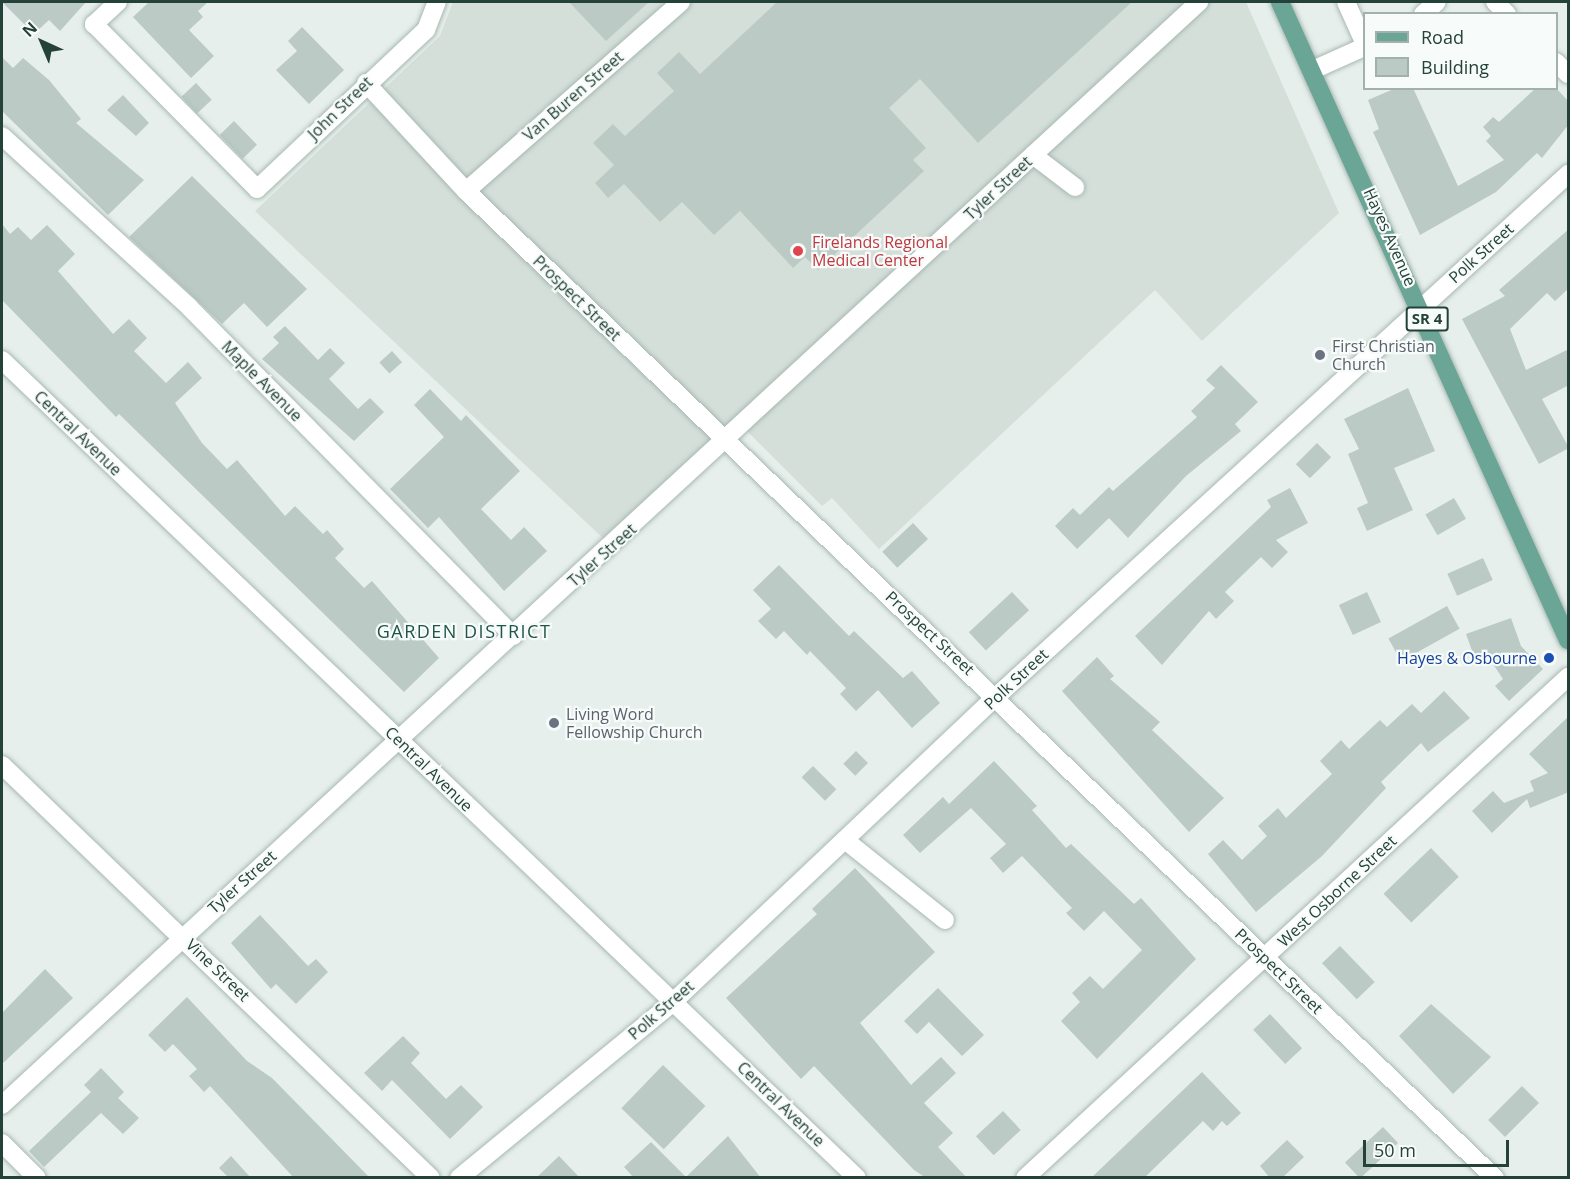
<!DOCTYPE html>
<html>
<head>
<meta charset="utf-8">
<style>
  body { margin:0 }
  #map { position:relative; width:1570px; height:1179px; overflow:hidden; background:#e6efeb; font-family:"Open Sans",sans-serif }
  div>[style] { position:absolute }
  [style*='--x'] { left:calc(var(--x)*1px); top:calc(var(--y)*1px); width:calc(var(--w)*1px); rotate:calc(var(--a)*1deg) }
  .built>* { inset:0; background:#d4dfda }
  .building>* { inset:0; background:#bbcac4; transform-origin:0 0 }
  .roads { filter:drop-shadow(0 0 2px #a8b8b2) drop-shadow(0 0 2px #a8b8b2) }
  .minor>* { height:18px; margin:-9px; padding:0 9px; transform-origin:9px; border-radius:9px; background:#fff }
  .major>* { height:18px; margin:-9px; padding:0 9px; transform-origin:9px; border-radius:9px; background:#6aa596 }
  .dots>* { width:16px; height:16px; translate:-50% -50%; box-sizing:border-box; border:3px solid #f7fbf9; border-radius:50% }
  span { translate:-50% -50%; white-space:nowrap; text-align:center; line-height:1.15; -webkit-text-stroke:4.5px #f7fbf9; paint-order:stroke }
  .shield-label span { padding:2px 4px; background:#f7fbf9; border:2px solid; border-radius:4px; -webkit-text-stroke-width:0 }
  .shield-label { font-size:15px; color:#24423a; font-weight:700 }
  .street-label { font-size:16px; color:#24423a }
  .health-label { font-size:16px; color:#be3a42 }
  .left { translate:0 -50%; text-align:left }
  .worship-label { font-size:16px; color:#5b616d }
  .transit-label { font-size:16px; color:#164399 }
  .right { translate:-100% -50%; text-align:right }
  .neighbourhood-label { font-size:18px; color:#1f5548; letter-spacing:1.5px }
  .frame { position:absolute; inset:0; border:3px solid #24423a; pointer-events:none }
  .legend { position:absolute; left:1363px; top:12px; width:195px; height:78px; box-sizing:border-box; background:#f7fbf9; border:2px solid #a3b1ad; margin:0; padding:8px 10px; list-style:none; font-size:18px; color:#24423a }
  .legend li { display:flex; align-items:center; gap:12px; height:30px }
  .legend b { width:30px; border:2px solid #a3b1ad }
  .north { position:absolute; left:12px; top:12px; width:60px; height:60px; -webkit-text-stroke:4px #f7fbf9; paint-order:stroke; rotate:316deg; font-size:16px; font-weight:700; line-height:24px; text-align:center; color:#24423a }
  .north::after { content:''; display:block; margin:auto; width:21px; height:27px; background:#24423a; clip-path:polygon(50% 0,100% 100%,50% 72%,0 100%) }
  .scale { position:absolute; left:1363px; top:1140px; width:146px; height:27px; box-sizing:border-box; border:3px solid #24423a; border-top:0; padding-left:8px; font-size:18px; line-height:21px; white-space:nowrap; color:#24423a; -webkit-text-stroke:4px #f7fbf9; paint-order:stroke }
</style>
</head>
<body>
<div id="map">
  <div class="built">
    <i style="clip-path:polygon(453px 2px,1246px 2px,1339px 213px,1202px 341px,1155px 290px,879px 549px,832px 498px,822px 506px,737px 421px,606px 541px,255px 211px,440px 36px)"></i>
  </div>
  <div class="building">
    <i style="clip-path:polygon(2px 2px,86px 2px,60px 31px,49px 20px,34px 34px)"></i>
    <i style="clip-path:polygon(149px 2px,208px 2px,198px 11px,203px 17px,189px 30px,214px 56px,191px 78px,133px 17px)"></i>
    <i style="clip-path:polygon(569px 2px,649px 2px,606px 41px)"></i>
    <i style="clip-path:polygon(777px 2px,1132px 2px,978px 143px,920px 79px,889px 108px,926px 148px,913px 160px,924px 171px,818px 270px,805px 257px,793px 268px,740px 211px,714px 235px,682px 202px,660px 222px,624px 184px,608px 198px,595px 183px,614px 165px,593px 143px,613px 124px,625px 136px,674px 91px,657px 73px,679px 52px,700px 74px)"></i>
    <i style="clip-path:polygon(302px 27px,344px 70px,309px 104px,276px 70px,297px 51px,288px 41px)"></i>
    <i style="clip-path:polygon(2px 57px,13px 68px,23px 58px,49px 80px,81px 119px,76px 123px,144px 180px,108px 215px,2px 111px)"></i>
    <i style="left:196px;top:83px;width:23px;height:20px;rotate:47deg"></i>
    <i style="clip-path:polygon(1396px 88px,1413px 88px,1458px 186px,1504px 160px,1486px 141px,1491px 136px,1483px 127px,1493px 117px,1499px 122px,1536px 88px,1556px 88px,1569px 102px,1569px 124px,1542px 158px,1537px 153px,1496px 192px,1420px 235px,1373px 132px,1379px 129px,1368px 100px)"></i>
    <i style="clip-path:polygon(123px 95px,149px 123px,136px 136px,107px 110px)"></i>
    <i style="left:234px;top:121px;width:33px;height:20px;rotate:46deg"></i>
    <i style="clip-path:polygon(192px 176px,307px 289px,267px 327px,244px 303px,222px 324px,129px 237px)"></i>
    <i style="clip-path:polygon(2px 224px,10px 234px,18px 227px,31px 240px,47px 225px,75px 254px,58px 271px,113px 334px,129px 319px,147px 338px,134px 351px,166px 383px,188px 362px,202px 378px,175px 403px,202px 443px,227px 469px,237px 460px,285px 516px,295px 506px,323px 534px,327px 530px,344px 549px,335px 558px,364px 588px,372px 581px,439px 658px,404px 692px,119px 414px,116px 417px,2px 300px)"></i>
    <i style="clip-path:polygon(1569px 229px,1569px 288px,1555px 301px,1547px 293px,1510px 329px,1526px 370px,1569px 349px,1569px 385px,1542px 399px,1569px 448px,1539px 464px,1462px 319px,1505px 296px,1499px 290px)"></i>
    <i style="clip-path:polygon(285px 326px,318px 360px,330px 348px,345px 363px,329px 379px,358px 409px,370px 398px,384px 412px,354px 441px,262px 359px,279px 343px,273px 337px)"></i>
    <i style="left:392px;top:351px;width:15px;height:17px;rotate:48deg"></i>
    <i style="clip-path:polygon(1221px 365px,1258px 402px,1235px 424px,1241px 431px,1186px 476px,1128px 538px,1109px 518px,1077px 549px,1055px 526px,1073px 508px,1080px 515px,1109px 487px,1113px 491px,1197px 417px,1191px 411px,1215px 388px,1206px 380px)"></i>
    <i style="clip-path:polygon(1408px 388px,1435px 451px,1394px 468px,1413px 510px,1367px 531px,1357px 508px,1368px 503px,1348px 454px,1359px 449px,1344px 419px)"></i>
    <i style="clip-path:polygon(430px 389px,461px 421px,466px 415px,520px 471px,481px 509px,511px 540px,524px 527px,547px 551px,504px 591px,439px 517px,428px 528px,390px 489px,444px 437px,414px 405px)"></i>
    <i style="left:1317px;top:443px;width:20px;height:30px;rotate:45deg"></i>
    <i style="clip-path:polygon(1290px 488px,1308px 523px,1276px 540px,1288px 552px,1272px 568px,1261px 557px,1225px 592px,1234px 601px,1216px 619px,1209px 611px,1162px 665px,1135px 636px,1271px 507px,1267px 500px)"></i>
    <i style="left:1454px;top:498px;width:24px;height:33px;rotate:60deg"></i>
    <i style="left:913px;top:523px;width:22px;height:42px;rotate:47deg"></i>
    <i style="left:1483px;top:558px;width:24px;height:39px;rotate:66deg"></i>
    <i style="clip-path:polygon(779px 565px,849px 636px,854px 631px,903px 678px,912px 671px,940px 703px,912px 728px,878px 690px,856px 711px,840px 694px,846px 688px,810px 651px,807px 655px,784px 631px,776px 639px,758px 621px,771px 609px,753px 590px)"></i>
    <i style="left:1012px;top:592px;width:25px;height:59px;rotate:47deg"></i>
    <i style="left:1367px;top:592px;width:33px;height:31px;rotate:65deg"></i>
    <i style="left:1447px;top:606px;width:26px;height:67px;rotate:61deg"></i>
    <i style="clip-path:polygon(1511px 618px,1521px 646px,1543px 669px,1509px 701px,1495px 686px,1503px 679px,1487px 655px,1475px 659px,1466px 634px)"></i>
    <i style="clip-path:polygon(1097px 657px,1114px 676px,1110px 679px,1160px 722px,1152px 730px,1224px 798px,1189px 832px,1062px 691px)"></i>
    <i style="clip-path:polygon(1444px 691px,1470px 718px,1428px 752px,1421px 743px,1381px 782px,1386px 788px,1322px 856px,1256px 912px,1208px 854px,1223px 840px,1242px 860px,1267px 836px,1258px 826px,1278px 808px,1286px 818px,1332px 774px,1320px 761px,1341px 740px,1349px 749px,1380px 720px,1387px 727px,1412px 704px,1421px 713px)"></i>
    <i style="clip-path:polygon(1569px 716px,1569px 792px,1530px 808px,1527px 799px,1492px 833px,1472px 811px,1493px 791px,1504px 803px,1534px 791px,1530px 781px,1548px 773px,1529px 754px)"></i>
    <i style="left:856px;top:751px;width:17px;height:18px;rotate:45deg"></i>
    <i style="clip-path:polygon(994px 761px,1037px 806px,1032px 810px,1066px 848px,1071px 844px,1134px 904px,1141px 898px,1196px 959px,1097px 1059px,1061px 1021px,1080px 1002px,1072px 993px,1090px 976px,1103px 989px,1142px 950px,1104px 911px,1084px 931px,1066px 913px,1072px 908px,1022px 856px,1003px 873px,990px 858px,1006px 844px,971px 808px,920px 853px,903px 835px,943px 797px,949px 804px)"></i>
    <i style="left:813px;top:766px;width:33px;height:16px;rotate:45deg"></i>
    <i style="left:1431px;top:848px;width:40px;height:66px;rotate:46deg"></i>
    <i style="clip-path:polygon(855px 868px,935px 952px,860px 1023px,911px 1085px,941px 1057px,956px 1073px,924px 1103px,953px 1133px,938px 1147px,967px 1178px,926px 1178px,914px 1170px,814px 1066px,801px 1079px,726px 998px,817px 914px,812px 909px)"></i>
    <i style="clip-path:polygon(260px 915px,308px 966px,316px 959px,328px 972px,296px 1004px,276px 984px,271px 989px,231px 943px)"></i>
    <i style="left:1340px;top:946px;width:50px;height:25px;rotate:46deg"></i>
    <i style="clip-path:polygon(45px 969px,73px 998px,2px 1064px,2px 1013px)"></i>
    <i style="clip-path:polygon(938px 988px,984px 1035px,962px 1056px,929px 1022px,917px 1034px,904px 1021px)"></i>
    <i style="clip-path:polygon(187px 997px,247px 1061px,272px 1078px,370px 1178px,294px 1178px,210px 1086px,204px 1092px,189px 1076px,197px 1069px,173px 1044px,165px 1052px,148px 1035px)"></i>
    <i style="clip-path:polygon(1431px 1004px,1491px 1057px,1453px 1094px,1399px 1036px)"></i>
    <i style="left:1270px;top:1014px;width:47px;height:23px;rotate:47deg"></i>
    <i style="clip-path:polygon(403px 1036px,420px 1053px,411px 1063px,446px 1099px,461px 1085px,483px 1107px,450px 1139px,392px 1080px,382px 1091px,364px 1073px)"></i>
    <i style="left:663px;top:1065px;width:59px;height:60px;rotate:44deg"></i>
    <i style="clip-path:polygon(101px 1068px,124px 1092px,118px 1098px,139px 1118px,123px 1134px,101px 1113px,44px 1167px,29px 1151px,91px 1092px,84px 1085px)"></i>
    <i style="clip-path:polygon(1202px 1072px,1241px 1113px,1227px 1126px,1222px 1121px,1213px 1131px,1203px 1121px,1144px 1178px,1091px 1178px)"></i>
    <i style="left:1522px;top:1086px;width:24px;height:48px;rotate:45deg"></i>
    <i style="left:1003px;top:1111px;width:26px;height:37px;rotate:47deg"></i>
    <i style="left:1383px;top:1127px;width:22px;height:52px;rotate:47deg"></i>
    <i style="clip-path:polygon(728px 1136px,761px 1178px,634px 1178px,624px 1167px,651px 1142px,686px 1177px)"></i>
    <i style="clip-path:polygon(1287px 1140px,1304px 1157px,1282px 1178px,1270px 1178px,1260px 1166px)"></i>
    <i style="clip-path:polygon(231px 1156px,251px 1178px,229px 1178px,219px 1168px)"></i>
    <i style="clip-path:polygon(559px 1156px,580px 1178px,536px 1178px)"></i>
  </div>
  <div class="roads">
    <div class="minor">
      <i style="--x:118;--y:2;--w:33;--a:137"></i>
      <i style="--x:94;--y:24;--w:232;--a:45.3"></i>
      <i style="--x:257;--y:189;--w:232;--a:-43.3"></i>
      <i style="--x:426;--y:30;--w:30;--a:-69"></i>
      <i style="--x:1346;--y:2;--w:44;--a:65.8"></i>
      <i style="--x:1495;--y:2;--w:17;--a:45"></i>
      <i style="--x:1423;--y:14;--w:18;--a:-41"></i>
      <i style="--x:1556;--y:62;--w:17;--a:45"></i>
      <i style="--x:1313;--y:70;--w:56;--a:-24.3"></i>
      <i style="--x:366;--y:83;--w:147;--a:47.2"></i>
      <i style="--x:466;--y:191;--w:1426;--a:43.81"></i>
      <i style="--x:2;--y:136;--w:253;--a:42.4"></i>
      <i style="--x:189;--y:307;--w:462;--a:45.4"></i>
      <i style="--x:1033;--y:155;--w:53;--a:37.3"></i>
      <i style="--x:466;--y:191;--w:286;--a:-41.3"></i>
      <i style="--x:2;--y:360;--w:1183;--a:43.73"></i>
      <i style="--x:2;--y:765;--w:595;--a:43.91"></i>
      <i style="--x:845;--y:840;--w:128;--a:38.7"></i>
      <i style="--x:2;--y:1105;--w:1628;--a:-42.66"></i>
      <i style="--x:2;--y:1143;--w:49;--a:45"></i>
      <i style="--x:459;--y:1178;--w:277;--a:-39.4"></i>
      <i style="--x:673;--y:1002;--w:446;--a:-43.4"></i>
      <i style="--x:997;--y:696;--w:774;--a:-42.43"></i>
      <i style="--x:1025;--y:1178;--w:739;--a:-42.7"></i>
    </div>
    <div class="major">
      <i style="--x:1280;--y:2;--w:700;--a:65.71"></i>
    </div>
  </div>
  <div class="dots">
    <i style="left:798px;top:251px;background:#e0444e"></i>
    <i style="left:1320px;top:355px;background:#6b7280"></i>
    <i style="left:1549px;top:658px;background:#1a4fb4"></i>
    <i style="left:554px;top:723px;background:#6b7280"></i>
  </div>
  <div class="shield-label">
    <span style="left:1427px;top:319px">SR 4</span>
  </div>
  <div class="street-label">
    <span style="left:573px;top:96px;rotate:-41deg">Van Buren Street</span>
    <span style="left:340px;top:108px;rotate:-44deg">John Street</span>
    <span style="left:998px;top:188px;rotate:-43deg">Tyler Street</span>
    <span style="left:1390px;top:237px;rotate:66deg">Hayes Avenue</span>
    <span style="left:1481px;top:253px;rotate:-42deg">Polk Street</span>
    <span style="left:577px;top:298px;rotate:44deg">Prospect Street</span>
    <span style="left:262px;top:381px;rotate:45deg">Maple Avenue</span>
    <span style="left:78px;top:433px;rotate:44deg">Central Avenue</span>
    <span style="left:602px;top:555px;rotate:-42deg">Tyler Street</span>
    <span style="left:930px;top:633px;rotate:43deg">Prospect Street</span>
    <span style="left:1016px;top:679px;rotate:-43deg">Polk Street</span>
    <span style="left:429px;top:769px;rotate:44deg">Central Avenue</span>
    <span style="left:242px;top:882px;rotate:-42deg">Tyler Street</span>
    <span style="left:1337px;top:891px;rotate:-43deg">West Osborne Street</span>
    <span style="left:218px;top:970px;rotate:44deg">Vine Street</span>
    <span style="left:1279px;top:971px;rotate:44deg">Prospect Street</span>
    <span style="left:661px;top:1010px;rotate:-41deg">Polk Street</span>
    <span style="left:781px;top:1104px;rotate:44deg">Central Avenue</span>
  </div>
  <div class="health-label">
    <span class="left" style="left:812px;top:251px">Firelands Regional<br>Medical Center</span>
  </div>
  <div class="worship-label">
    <span class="left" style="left:1332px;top:355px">First Christian<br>Church</span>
    <span class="left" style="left:566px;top:723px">Living Word<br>Fellowship Church</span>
  </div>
  <div class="transit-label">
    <span class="right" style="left:1537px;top:658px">Hayes &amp; Osbourne</span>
  </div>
  <div class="neighbourhood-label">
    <span style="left:464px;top:631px">GARDEN DISTRICT</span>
  </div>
  <div class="frame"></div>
  <ul class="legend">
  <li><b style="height:8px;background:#6aa596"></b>Road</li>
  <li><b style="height:16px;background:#bbcac4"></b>Building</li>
  </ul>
  <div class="north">N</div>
  <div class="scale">50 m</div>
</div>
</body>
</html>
